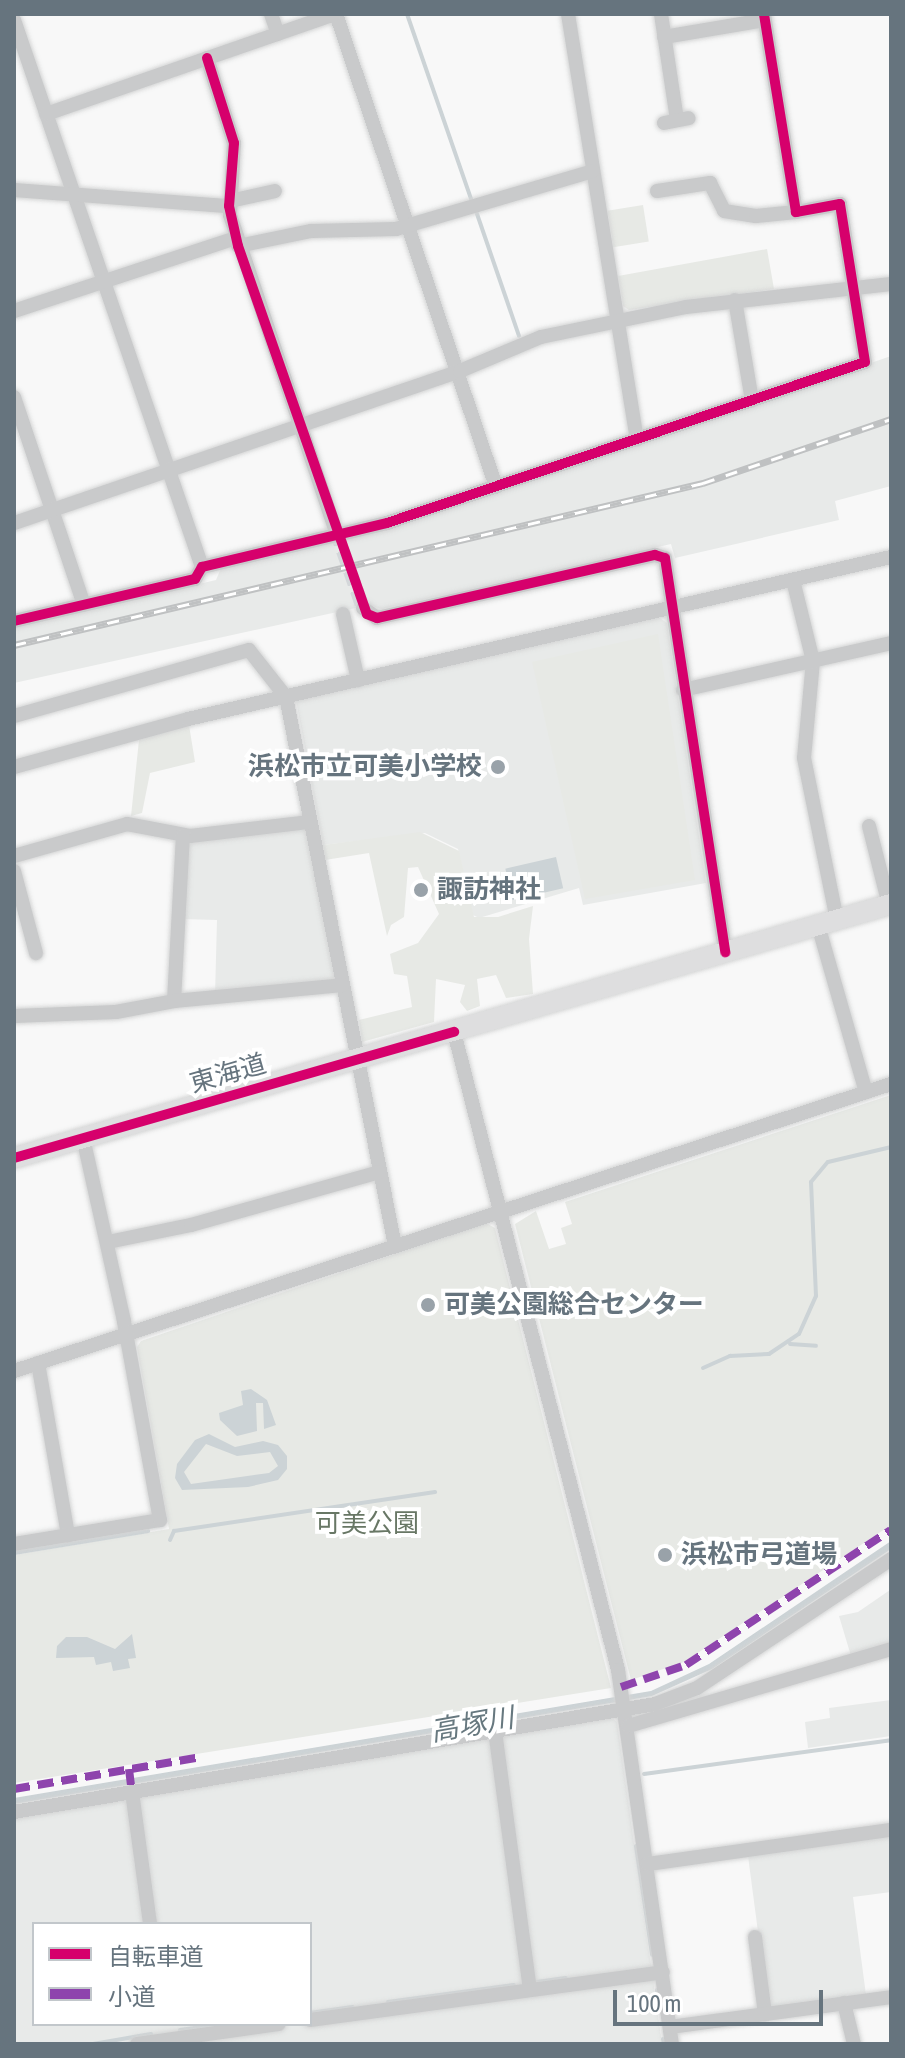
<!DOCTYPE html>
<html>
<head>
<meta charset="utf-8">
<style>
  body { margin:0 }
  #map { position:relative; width:905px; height:2058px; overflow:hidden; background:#f8f8f8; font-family:"Asap Condensed","Noto Sans JP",sans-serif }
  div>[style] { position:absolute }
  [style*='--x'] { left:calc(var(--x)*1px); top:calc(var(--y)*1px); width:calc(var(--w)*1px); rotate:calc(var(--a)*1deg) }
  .built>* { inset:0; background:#e8eae9 }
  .green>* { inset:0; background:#e7e9e5; transform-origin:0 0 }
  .water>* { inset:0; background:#ccd3d6; transform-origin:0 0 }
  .stream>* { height:4px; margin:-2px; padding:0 2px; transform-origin:2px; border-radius:2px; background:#ccd3d6 }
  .minor-tunnel>* { height:14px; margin-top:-7px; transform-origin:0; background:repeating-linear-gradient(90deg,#d4d7da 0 14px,transparent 0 21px) }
  .roads { filter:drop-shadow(0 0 2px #d4d5d5) drop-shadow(0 0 2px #d4d5d5) }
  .minor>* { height:14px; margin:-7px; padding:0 7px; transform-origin:7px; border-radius:7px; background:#c9cacb }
  .highway>* { height:20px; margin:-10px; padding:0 10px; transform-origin:10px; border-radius:10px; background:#dededf }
  .rail>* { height:7px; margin-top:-3.5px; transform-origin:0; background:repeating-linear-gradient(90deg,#fff 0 12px,#bfc1c2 0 24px); box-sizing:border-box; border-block:2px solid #bfc1c2 }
  .quiet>* { height:8px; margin-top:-4px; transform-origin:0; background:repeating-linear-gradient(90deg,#8e44ad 0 16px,transparent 0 24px) }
  .cycleway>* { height:10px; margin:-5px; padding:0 5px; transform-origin:5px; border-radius:5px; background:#d6006c }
  .dots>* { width:22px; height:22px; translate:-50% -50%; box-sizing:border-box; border:4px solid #fff; border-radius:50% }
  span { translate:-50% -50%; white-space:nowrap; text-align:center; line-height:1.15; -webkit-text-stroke:8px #fff; paint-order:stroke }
  .poi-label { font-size:26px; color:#66747e; font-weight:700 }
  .right { translate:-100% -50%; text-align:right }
  .left { translate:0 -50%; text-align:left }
  .street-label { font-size:26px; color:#66747e }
  .park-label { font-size:26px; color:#687765 }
  .water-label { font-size:28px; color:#67787f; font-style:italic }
  .frame { position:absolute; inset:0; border:16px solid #66747e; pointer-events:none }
  .legend { position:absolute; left:32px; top:1922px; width:280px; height:104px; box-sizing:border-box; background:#fff; border:2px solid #c2c7cb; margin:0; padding:10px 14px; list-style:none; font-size:24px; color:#66747e }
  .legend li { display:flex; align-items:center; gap:16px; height:40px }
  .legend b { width:40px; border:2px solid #c2c7cb }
  .scale { position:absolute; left:613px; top:1990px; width:210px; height:36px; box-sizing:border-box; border:4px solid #66747e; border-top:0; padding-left:10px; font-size:24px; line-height:28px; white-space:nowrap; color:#66747e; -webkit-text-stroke:6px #fff; paint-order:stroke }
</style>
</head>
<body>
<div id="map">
  <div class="built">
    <i style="clip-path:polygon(891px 356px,891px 486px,835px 501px,839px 520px,675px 558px,671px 544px,382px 609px,369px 605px,14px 683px,14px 627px,216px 580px,221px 568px,540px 478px)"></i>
    <i style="clip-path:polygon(657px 616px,667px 623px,706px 883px,583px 905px,579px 888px,479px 918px,473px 915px,458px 849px,425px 833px,323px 845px,296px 700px)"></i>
    <i style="clip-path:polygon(302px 827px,307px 831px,337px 983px,215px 995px,217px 920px,181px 919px,190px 840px)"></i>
    <i style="clip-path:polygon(890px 1590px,891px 1644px,851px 1656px,839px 1616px,858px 1612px)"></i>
    <i style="clip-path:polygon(891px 1700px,891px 1736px,808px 1748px,805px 1722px,830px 1718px,829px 1708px)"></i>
    <i style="clip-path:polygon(evenodd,610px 1716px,617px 1722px,662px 2044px,14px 2044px,14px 1815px,610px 1716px,34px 1924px,310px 1924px,310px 2024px,34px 2024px,34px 1924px)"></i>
    <i style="clip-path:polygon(889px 1837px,891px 1892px,853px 1897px,866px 1995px,768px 2008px,748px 1856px)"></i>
  </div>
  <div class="green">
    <i style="left:643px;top:205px;width:37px;height:36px;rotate:81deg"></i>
    <i style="clip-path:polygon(767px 249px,774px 289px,629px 310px,623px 306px,618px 276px)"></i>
    <i style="clip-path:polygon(658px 634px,695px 880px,585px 899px,532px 662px)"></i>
    <i style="clip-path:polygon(189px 725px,195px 762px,150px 773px,142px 813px,131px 816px,139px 740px)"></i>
    <i style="clip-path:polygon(420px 832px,459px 851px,474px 917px,498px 917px,533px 906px,529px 939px,533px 994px,506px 998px,496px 975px,477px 979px,480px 1006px,467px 1011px,460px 1002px,465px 985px,436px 979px,434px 1022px,362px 1042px,359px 1020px,412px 1007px,407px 976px,394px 974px,390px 954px,418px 943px,439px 914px,418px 867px,408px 868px,404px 917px,391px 925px,387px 936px,369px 853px,325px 860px,323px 845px)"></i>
    <i style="clip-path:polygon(891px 1095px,891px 1525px,684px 1662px,631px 1680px,515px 1224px,536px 1211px,549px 1249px,566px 1244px,561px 1228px,572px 1224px,565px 1202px)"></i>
    <i style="clip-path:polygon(486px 1223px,495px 1228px,611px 1688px,14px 1783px,14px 1555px,169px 1529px,137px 1347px,141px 1341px)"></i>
  </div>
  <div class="water">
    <i style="left:556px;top:857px;width:32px;height:52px;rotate:77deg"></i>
    <i style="clip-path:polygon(251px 1389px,267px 1400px,276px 1425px,264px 1429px,263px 1403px,256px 1403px,257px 1431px,237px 1436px,220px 1420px,219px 1413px,243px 1405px,241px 1391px)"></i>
    <i style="clip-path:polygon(evenodd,209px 1434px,235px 1447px,263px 1441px,278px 1445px,287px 1456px,287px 1469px,278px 1480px,248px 1487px,182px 1490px,175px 1478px,177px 1464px,195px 1440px,209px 1434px,206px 1444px,237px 1456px,270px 1452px,278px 1466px,269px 1473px,191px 1484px,184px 1472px,206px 1444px)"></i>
    <i style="clip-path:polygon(891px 1541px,891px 1549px,712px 1669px,652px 1696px,14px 1804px,14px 1798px,651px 1691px,709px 1664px)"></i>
    <i style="clip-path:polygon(132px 1634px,136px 1658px,128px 1659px,130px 1668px,113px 1671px,111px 1662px,96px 1665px,94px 1657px,56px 1658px,57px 1646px,66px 1637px,87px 1637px,115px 1649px)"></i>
  </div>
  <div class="stream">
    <i style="--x:407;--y:14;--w:196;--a:70.9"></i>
    <i style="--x:476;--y:211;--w:132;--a:71"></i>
    <i style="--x:790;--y:1344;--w:26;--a:4"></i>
    <i style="--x:703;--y:1368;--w:30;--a:-24"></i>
    <i style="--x:730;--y:1356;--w:39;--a:-3"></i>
    <i style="--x:769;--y:1354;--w:36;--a:-34"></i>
    <i style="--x:799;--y:1334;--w:42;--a:-65.9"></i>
    <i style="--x:816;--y:1296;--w:114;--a:-92.5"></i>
    <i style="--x:811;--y:1182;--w:26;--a:-50"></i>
    <i style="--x:828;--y:1162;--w:65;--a:-13.4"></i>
    <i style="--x:170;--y:1540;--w:10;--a:-66"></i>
    <i style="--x:174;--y:1531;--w:264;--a:-8.5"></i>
    <i style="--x:14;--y:1553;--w:136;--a:-9.3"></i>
    <i style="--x:644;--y:1774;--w:249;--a:-7.8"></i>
    <i style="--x:636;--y:1846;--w:110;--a:81.6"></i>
    <i style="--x:537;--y:1982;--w:29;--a:-8"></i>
    <i style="--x:657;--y:1990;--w:21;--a:82"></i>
    <i style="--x:388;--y:2002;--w:127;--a:-7.7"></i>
    <i style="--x:310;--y:2013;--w:43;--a:-7.9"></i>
    <i style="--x:180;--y:2030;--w:45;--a:-7.6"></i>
    <i style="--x:663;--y:2039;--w:5;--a:79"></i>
    <i style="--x:93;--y:2044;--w:59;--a:-9.8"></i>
  </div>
  <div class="minor-tunnel">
    <i style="--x:336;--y:531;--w:82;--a:70.7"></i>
  </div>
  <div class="roads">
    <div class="minor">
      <i style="--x:271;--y:14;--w:21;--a:71"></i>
      <i style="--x:336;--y:14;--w:499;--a:71.3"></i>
      <i style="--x:568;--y:14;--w:431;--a:80.8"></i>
      <i style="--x:661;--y:14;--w:107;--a:81.4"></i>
      <i style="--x:14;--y:20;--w:578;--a:71.03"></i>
      <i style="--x:664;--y:37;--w:102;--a:-9.6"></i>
      <i style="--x:207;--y:58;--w:89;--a:72.4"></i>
      <i style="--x:234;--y:143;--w:72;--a:93.2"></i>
      <i style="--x:230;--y:215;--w:333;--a:71.5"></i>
      <i style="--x:46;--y:114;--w:306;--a:-19.1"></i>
      <i style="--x:664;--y:123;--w:25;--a:-11"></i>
      <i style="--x:14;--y:190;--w:216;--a:4.3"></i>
      <i style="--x:657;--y:191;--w:54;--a:-8.6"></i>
      <i style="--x:710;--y:183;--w:31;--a:63"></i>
      <i style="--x:724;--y:211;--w:32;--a:9"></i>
      <i style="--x:756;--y:216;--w:40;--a:-5.7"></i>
      <i style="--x:230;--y:201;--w:46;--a:-12.5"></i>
      <i style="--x:238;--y:246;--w:75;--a:-11.6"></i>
      <i style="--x:311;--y:231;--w:85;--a:-1.3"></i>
      <i style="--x:396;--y:229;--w:205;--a:-16.4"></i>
      <i style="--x:735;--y:300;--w:102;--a:80.4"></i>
      <i style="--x:14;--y:311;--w:234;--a:-18.2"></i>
      <i style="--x:14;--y:397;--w:219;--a:71.4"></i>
      <i style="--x:14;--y:523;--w:471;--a:-18.8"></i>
      <i style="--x:460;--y:371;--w:88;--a:-22.8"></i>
      <i style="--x:541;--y:337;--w:148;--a:-11.7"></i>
      <i style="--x:686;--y:307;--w:206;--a:-6.4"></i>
      <i style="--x:793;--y:580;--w:83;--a:76.1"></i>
      <i style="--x:813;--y:661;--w:97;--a:95.3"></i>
      <i style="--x:804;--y:758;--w:165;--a:78.5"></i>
      <i style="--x:363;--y:608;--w:17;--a:36"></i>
      <i style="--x:377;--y:618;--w:285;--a:-12.8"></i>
      <i style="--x:655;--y:555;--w:10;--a:17"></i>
      <i style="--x:665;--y:558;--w:399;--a:81.3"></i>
      <i style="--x:343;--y:614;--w:68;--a:77.2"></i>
      <i style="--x:14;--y:621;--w:186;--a:-13.1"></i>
      <i style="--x:195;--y:579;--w:14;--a:-60"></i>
      <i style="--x:202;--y:567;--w:190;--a:-13.4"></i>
      <i style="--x:387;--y:523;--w:504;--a:-18.61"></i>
      <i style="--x:865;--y:362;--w:160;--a:-99"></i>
      <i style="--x:840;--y:204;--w:45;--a:169.7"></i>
      <i style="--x:796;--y:212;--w:201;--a:-99.2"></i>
      <i style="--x:683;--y:690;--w:213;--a:-12.7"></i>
      <i style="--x:14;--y:716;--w:244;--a:-15.7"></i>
      <i style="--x:249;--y:650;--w:60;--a:51.8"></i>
      <i style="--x:286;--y:697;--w:560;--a:78.77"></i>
      <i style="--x:14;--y:767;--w:180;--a:-15.4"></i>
      <i style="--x:188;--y:719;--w:721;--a:-12.98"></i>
      <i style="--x:869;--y:826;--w:81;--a:75.8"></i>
      <i style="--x:14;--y:856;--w:117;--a:-15.8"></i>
      <i style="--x:127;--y:824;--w:64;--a:10.8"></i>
      <i style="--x:190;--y:836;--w:121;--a:-6.7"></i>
      <i style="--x:14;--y:871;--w:85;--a:75"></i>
      <i style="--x:818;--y:925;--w:174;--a:74"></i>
      <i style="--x:174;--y:1001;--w:166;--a:-86.9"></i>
      <i style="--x:14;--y:1016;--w:102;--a:-2.2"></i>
      <i style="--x:116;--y:1012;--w:59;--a:-10.7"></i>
      <i style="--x:174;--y:1001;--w:169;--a:-5.4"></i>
      <i style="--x:454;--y:1032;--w:659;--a:75.58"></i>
      <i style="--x:618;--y:1670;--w:378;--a:81.8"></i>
      <i style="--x:108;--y:1242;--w:85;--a:-11.6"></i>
      <i style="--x:191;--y:1225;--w:195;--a:-15.7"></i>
      <i style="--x:38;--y:1363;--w:175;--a:80.1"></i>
      <i style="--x:14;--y:1371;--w:923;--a:-18.12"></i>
      <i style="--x:14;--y:1544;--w:148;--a:-9.3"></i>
      <i style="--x:160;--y:1520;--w:202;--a:-100.3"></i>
      <i style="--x:124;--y:1321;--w:188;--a:-102.6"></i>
      <i style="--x:628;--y:1726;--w:274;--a:-16.3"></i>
      <i style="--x:495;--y:1731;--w:261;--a:82.3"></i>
      <i style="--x:132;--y:1792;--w:133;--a:82.2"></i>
      <i style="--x:14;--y:1812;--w:650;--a:-9.56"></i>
      <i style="--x:655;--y:1704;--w:45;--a:-20.9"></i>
      <i style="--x:697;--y:1688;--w:233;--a:-33.6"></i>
      <i style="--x:648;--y:1864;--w:245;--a:-8"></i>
      <i style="--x:755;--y:1937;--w:78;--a:82.6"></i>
      <i style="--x:844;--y:2003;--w:42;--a:76.3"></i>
      <i style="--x:310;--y:2020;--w:356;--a:-7.7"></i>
      <i style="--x:670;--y:2027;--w:223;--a:-7.7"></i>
      <i style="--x:137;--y:2044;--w:143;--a:-8"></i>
    </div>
    <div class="highway">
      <i style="--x:14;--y:1158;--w:913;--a:-16.15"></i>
    </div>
  </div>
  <div class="rail">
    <i style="--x:14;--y:645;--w:708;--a:-13.23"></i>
    <i style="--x:703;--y:483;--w:199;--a:-18.8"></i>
  </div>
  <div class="quiet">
    <i style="--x:621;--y:1687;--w:69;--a:-18.7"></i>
    <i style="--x:686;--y:1665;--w:245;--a:-33.4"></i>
    <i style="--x:129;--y:1769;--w:23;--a:83"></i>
    <i style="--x:14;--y:1789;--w:190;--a:-9.7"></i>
  </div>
  <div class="cycleway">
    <i style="--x:207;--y:58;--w:89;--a:72.4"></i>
    <i style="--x:234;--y:143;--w:63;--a:94.5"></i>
    <i style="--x:229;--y:206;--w:41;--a:77.3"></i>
    <i style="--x:238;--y:246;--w:390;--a:70.7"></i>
    <i style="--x:367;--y:614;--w:11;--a:22"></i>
    <i style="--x:377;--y:618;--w:285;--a:-12.8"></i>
    <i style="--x:655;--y:555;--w:10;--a:17"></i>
    <i style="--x:665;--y:558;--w:399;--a:81.3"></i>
    <i style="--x:14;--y:621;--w:186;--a:-13.1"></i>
    <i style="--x:195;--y:579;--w:14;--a:-60"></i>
    <i style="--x:202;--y:567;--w:190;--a:-13.4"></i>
    <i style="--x:387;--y:523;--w:504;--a:-18.61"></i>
    <i style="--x:865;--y:362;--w:160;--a:-99"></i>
    <i style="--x:840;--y:204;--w:45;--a:169.7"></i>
    <i style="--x:796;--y:212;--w:201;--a:-99.2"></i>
    <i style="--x:14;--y:1158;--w:458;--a:-16"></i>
  </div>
  <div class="dots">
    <i style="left:498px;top:767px;background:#99a2a9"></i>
    <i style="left:421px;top:890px;background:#99a2a9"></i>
    <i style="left:428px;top:1305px;background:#99a2a9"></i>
    <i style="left:665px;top:1555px;background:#99a2a9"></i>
  </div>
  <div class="poi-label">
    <span class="right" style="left:482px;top:767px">浜松市立可美小学校</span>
    <span class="left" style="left:437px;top:890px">諏訪神社</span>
    <span class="left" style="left:444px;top:1305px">可美公園総合センター</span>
    <span class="left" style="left:681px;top:1555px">浜松市弓道場</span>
  </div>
  <div class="street-label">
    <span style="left:228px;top:1074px;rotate:-16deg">東海道</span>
  </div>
  <div class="park-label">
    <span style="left:367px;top:1524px">可美公園</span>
  </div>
  <div class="water-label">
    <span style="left:472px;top:1724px;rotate:-10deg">高塚川</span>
  </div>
  <div class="frame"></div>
  <ul class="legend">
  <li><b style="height:10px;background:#d6006c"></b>自転車道</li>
  <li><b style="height:10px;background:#8e44ad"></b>小道</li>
  </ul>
  <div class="scale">100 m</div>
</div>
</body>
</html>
